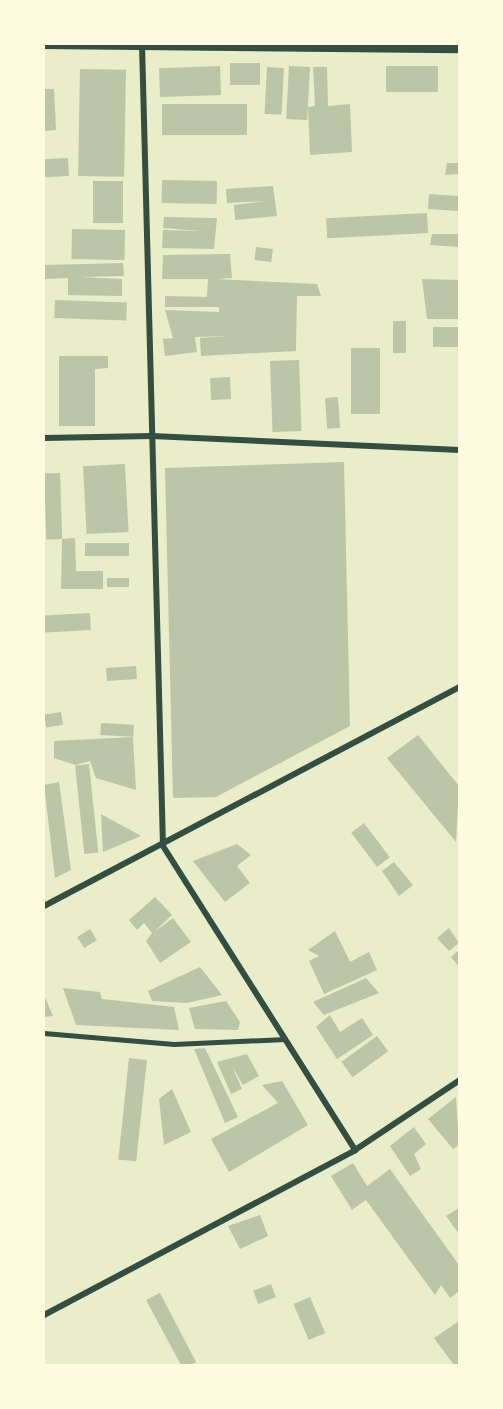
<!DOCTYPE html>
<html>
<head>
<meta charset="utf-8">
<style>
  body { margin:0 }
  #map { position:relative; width:503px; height:1409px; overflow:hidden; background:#e9edc9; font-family:Merriweather,serif }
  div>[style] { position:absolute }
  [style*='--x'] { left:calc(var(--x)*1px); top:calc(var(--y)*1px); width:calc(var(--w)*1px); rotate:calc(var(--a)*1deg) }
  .building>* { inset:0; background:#bcc5a7; transform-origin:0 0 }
  .service>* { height:4.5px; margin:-2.25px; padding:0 2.25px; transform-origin:2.25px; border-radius:2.25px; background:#344e41 }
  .minor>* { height:6px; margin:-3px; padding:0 3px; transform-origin:3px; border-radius:3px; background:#344e41 }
  .tertiary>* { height:10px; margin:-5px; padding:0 5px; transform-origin:5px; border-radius:5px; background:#344e41 }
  span { translate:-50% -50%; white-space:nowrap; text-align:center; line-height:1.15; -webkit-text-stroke:4.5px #fefae0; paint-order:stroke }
  .frame { position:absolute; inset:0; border:45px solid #fefae0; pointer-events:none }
</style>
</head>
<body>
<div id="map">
  <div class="building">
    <i style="left:260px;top:63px;width:22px;height:30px;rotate:90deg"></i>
    <i style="left:220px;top:66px;width:29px;height:61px;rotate:88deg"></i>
    <i style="left:289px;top:66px;width:21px;height:53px;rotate:3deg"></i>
    <i style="left:438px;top:66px;width:26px;height:52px;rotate:90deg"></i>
    <i style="left:267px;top:67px;width:17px;height:47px;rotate:3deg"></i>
    <i style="clip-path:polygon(313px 67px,327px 67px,328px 106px,350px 104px,352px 152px,310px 155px,308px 107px,315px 106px)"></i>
    <i style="left:80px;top:69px;width:46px;height:107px;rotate:1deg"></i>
    <i style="clip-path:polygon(44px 89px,54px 89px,56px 130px,44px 131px)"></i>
    <i style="left:247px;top:104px;width:31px;height:85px;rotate:90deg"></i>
    <i style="left:68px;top:158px;width:18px;height:24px;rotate:87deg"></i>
    <i style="clip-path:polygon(447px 163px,459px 163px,459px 174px,445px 175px)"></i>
    <i style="left:162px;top:180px;width:55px;height:23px;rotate:1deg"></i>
    <i style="left:123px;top:181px;width:42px;height:30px;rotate:90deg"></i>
    <i style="clip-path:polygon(273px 186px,277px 216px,235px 220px,234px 205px,267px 201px,227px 203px,226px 189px)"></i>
    <i style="left:429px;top:194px;width:30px;height:15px;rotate:4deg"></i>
    <i style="left:427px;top:213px;width:20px;height:101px;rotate:87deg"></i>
    <i style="clip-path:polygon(164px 217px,217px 218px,214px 249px,162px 248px,163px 230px,202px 231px,163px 228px)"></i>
    <i style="left:72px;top:229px;width:53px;height:30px;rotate:1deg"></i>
    <i style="clip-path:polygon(432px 234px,459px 234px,459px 247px,430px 245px)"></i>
    <i style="left:256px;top:247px;width:17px;height:13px;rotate:7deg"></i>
    <i style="clip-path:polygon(230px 254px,232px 278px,216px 279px,317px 284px,321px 296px,297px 296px,296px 351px,201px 356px,200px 338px,230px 336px,195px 337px,197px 352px,165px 356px,163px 339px,173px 338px,165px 310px,219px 312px,219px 307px,165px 307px,165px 296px,207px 297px,208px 279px,162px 279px,163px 255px)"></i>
    <i style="clip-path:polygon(123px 263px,124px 276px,80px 277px,122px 279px,122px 296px,68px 295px,68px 278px,44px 279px,44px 265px)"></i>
    <i style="clip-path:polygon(422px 279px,459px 280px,459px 319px,427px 319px)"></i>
    <i style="left:55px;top:300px;width:72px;height:18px;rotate:2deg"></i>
    <i style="left:393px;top:321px;width:13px;height:32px"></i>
    <i style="left:433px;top:327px;width:26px;height:20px"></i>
    <i style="left:351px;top:348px;width:29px;height:66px"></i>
    <i style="clip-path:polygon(59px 356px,108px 356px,108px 368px,95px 369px,95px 426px,59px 426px)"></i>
    <i style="left:299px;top:360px;width:71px;height:29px;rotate:88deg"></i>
    <i style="left:230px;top:377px;width:22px;height:20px;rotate:87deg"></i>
    <i style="left:338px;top:397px;width:31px;height:13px;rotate:86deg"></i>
    <i style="clip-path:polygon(344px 462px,350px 726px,216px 797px,173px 798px,165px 468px)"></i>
    <i style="left:125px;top:464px;width:68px;height:42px;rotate:87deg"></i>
    <i style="left:60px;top:473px;width:66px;height:16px;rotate:88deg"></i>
    <i style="clip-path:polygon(75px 538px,76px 571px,103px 571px,103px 589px,61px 589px,62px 539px)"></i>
    <i style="left:85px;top:543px;width:44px;height:13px"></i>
    <i style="left:107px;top:578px;width:22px;height:9px"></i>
    <i style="left:90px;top:613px;width:17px;height:46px;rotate:87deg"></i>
    <i style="left:136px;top:666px;width:13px;height:30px;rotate:86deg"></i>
    <i style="left:61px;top:712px;width:13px;height:17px;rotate:81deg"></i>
    <i style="left:101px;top:723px;width:33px;height:12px;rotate:3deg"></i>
    <i style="clip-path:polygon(418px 735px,459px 786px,456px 842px,387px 758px)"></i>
    <i style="clip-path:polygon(133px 737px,136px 790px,96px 778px,90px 761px,75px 765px,54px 758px,54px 741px)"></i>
    <i style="left:89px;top:764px;width:89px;height:14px;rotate:84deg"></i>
    <i style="clip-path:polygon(59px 782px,71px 870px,55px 878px,44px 785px)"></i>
    <i style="clip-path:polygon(101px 814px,141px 836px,103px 852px)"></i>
    <i style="left:364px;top:823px;width:43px;height:16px;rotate:53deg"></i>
    <i style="clip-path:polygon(237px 844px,251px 855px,237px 866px,250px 883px,225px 902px,193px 861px)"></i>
    <i style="clip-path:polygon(394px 862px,413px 885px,399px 896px,382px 871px)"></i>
    <i style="clip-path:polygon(155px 897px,172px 915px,154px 932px,173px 918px,191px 942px,160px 963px,146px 941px,152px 933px,144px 923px,137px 930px,129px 920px)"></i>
    <i style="clip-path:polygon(449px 928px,459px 943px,449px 951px,437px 938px)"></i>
    <i style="left:90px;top:929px;width:13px;height:15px;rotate:58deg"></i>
    <i style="clip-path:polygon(335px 931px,350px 962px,369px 952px,377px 970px,324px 994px,309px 961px,319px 956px,308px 950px)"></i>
    <i style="clip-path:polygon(459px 950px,459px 967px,451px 957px)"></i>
    <i style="clip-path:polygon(200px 967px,222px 995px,187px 1003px,152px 1001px,148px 991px)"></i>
    <i style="clip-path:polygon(366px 978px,379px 993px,324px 1015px,313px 1002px)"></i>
    <i style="clip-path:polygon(63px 988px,100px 992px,102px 999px,174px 1007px,179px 1030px,76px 1025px)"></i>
    <i style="clip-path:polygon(44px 995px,53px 1016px,44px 1017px)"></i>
    <i style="clip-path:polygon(226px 1001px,240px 1022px,238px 1030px,195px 1029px,189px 1008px)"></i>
    <i style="clip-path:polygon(330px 1015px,340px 1032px,362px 1018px,373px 1035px,337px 1059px,316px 1027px)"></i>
    <i style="left:377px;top:1036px;width:19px;height:44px;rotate:54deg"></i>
    <i style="clip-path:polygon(205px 1048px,238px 1117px,225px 1123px,194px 1049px)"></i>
    <i style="clip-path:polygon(247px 1054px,259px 1076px,243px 1085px,232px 1066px,242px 1089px,231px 1094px,217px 1062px)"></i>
    <i style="left:129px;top:1058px;width:18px;height:102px;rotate:6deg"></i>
    <i style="clip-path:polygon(282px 1081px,308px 1125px,229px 1172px,211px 1139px,278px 1103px,262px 1085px)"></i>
    <i style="clip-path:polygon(172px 1089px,191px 1132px,164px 1145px,159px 1099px)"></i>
    <i style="clip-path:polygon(456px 1097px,459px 1145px,453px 1149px,428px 1119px)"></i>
    <i style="clip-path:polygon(414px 1127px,426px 1144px,414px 1154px,421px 1169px,410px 1176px,390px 1146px)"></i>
    <i style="clip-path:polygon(353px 1163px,367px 1186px,390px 1169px,459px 1265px,459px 1291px,450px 1298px,441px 1285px,435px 1295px,366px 1200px,352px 1210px,331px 1176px)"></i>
    <i style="clip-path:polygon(459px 1208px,459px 1234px,446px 1216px)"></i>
    <i style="clip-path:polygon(260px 1215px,268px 1236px,240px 1249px,228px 1226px)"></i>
    <i style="left:271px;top:1284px;width:14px;height:19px;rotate:69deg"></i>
    <i style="clip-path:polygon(160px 1293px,196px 1362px,190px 1365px,181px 1365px,146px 1300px)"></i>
    <i style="left:310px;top:1297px;width:39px;height:18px;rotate:67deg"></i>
    <i style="clip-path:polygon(459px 1321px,459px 1365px,454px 1365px,434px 1338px)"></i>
  </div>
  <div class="service">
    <i style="--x:44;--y:1033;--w:130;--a:4.8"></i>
    <i style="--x:174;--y:1044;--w:111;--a:-2.6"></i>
  </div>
  <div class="minor">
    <i style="--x:142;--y:44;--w:802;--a:88.5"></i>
    <i style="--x:163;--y:846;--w:360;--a:57.7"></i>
    <i style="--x:44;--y:438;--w:108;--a:-1.1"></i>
    <i style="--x:152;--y:436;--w:308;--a:2.6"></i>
    <i style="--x:44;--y:906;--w:470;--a:-27.8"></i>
    <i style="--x:44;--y:1315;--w:352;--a:-27.9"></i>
    <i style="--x:355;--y:1150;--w:126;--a:-33.7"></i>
  </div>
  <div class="tertiary">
    <i style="--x:44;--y:44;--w:416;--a:0.6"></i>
  </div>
  <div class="frame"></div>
</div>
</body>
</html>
